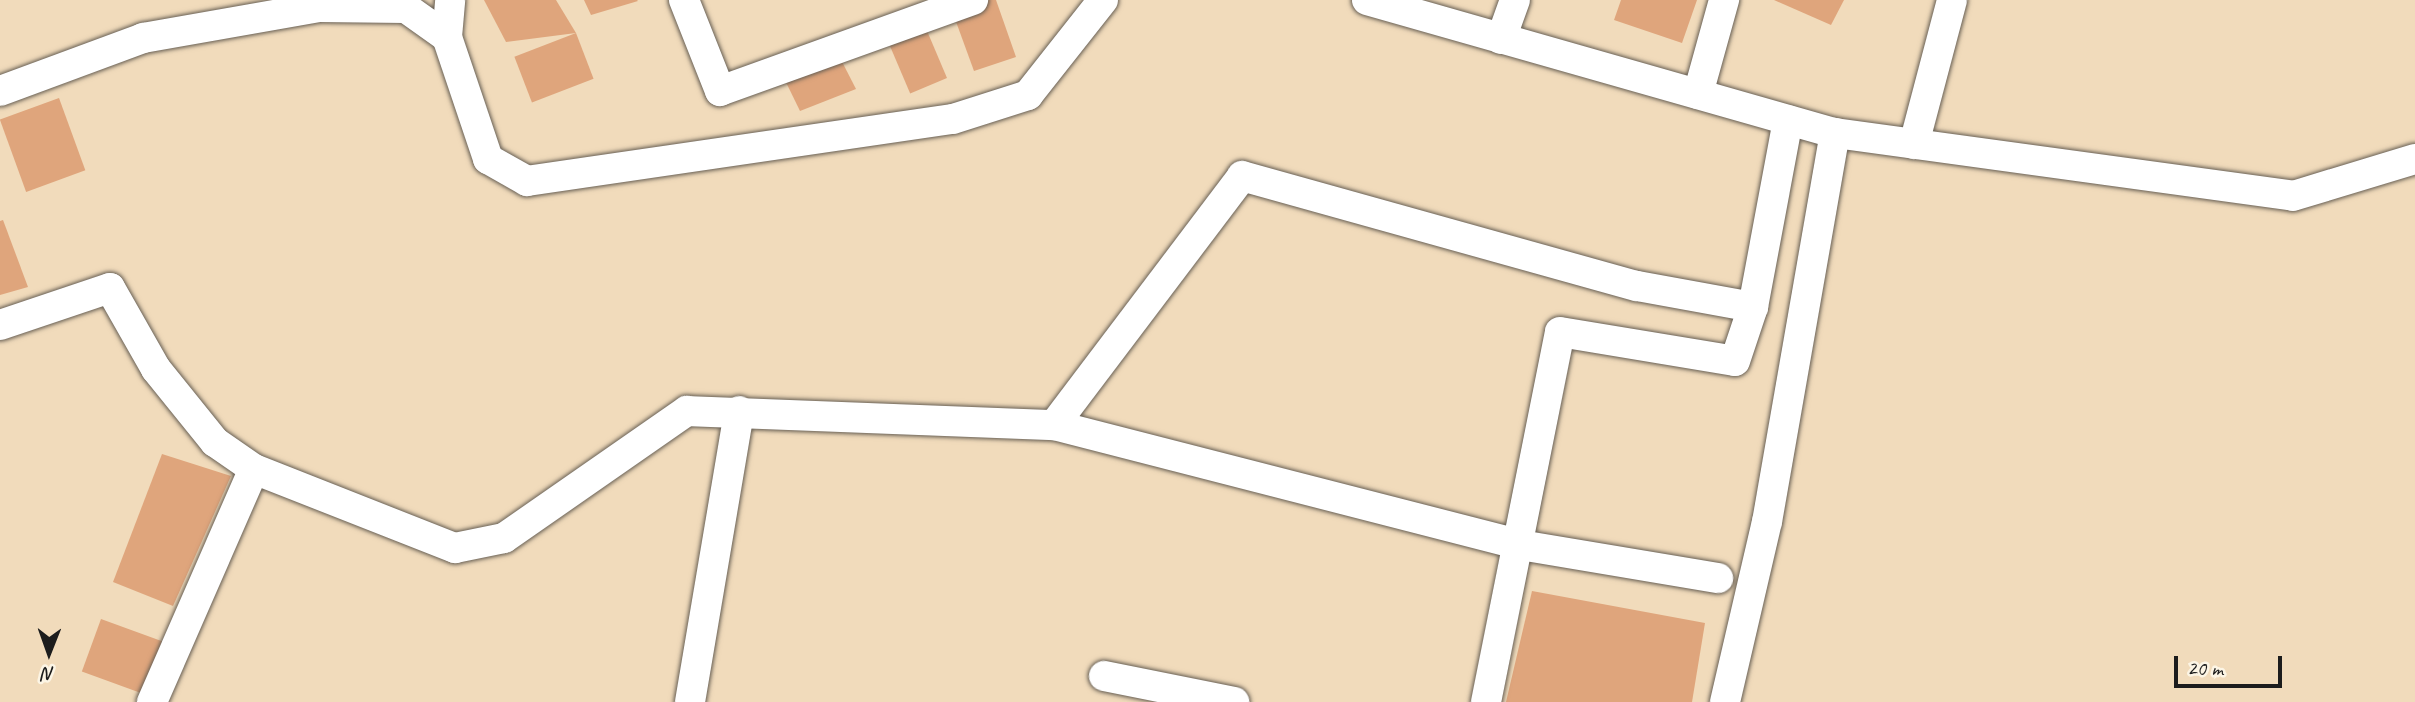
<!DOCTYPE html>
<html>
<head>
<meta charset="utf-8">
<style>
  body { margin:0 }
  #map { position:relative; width:2415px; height:702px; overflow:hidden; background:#f1dbbb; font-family:Caveat,sans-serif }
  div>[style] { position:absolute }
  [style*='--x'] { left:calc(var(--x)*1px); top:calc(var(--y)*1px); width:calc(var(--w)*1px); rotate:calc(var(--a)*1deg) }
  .building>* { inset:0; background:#dfa57c; transform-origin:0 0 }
  .roads { filter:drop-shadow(0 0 2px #675f54) drop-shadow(0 0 2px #675f54) }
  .minor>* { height:30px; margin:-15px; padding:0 15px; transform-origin:15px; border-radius:15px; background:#fff }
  span { translate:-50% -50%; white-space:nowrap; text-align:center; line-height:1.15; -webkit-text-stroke:7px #fcf5e5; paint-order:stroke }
  .north { position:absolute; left:14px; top:618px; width:70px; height:70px; -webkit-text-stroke:5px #fcf5e5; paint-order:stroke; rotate:181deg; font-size:19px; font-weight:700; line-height:28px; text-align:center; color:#1c1c1c }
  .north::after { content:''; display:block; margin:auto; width:24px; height:32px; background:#1c1c1c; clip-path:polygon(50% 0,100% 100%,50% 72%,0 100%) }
  .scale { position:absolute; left:2174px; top:656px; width:108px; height:32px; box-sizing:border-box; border:4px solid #1c1c1c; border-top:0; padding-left:9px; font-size:21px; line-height:24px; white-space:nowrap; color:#1c1c1c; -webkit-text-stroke:5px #fcf5e5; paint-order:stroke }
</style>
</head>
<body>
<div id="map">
  <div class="building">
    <i style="clip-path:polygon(484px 0,556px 0,576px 33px,506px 42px)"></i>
    <i style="clip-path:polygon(584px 0,637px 0,638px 1px,591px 15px)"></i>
    <i style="clip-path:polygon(987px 0,996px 0,1016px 57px,974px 71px,951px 8px)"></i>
    <i style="clip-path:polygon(1621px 0,1697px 0,1682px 43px,1614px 20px)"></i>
    <i style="clip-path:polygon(1774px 0,1844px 0,1831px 25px)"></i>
    <i style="left:922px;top:19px;width:64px;height:40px;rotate:67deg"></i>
    <i style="left:576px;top:33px;width:49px;height:66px;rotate:69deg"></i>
    <i style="clip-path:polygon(836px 50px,856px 89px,800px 111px,780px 70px)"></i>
    <i style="left:59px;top:98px;width:77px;height:63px;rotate:70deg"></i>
    <i style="clip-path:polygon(3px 220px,28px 287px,0 295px,0 221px)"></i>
    <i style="clip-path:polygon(162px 454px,231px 476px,173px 606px,113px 582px)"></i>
    <i style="clip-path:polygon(1532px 591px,1705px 623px,1692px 702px,1506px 702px)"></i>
    <i style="left:101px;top:619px;width:65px;height:56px;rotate:20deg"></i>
  </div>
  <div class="roads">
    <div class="minor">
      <i style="--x:684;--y:0;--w:98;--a:68.4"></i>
      <i style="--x:720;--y:91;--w:269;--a:-19.8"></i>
      <i style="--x:1367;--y:0;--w:487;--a:15.9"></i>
      <i style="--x:1835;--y:133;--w:462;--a:7.8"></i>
      <i style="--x:2293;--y:196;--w:127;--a:-16.9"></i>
      <i style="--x:447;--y:37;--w:37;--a:-85"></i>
      <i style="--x:1501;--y:39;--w:41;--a:-70.3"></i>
      <i style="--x:0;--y:91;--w:153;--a:-20.3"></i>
      <i style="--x:143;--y:38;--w:179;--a:-10"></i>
      <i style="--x:319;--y:7;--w:87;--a:0.7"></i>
      <i style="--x:406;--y:8;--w:50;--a:35.3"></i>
      <i style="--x:447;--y:37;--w:129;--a:71.4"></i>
      <i style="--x:488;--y:159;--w:45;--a:29.4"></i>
      <i style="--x:527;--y:181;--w:430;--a:-8.3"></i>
      <i style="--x:953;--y:119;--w:79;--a:-17.7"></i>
      <i style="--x:1028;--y:95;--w:121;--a:-51.7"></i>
      <i style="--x:1698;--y:94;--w:98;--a:-74.5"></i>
      <i style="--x:1914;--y:144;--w:149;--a:-75.2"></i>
      <i style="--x:0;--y:325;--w:116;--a:-18.6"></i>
      <i style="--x:110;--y:288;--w:93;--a:60.4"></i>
      <i style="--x:156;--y:369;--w:94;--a:51.1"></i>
      <i style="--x:215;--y:442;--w:47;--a:34.7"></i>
      <i style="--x:254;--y:469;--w:216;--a:21.5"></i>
      <i style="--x:455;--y:548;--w:50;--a:-11.5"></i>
      <i style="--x:504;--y:538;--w:223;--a:-34.8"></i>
      <i style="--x:687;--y:411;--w:367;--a:2.2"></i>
      <i style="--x:1054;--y:425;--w:312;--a:-52.9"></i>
      <i style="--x:1242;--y:176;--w:410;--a:15.6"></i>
      <i style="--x:1637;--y:286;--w:118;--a:10.3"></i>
      <i style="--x:1054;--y:425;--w:481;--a:14.4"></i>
      <i style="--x:1520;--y:545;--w:201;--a:9.5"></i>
      <i style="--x:1104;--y:676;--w:133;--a:11.3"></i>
      <i style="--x:152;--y:702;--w:254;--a:-66.4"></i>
      <i style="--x:690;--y:702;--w:295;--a:-80.4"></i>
      <i style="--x:1486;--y:702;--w:377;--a:-78.7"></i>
      <i style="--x:1560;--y:332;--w:177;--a:9.4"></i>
      <i style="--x:1735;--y:361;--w:57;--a:-71.6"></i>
      <i style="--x:1753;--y:307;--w:190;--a:-79.4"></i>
      <i style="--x:1725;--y:702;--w:185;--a:-76.9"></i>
      <i style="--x:1767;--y:522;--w:395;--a:-80.1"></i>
    </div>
  </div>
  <div class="north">N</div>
  <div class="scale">20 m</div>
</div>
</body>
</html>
